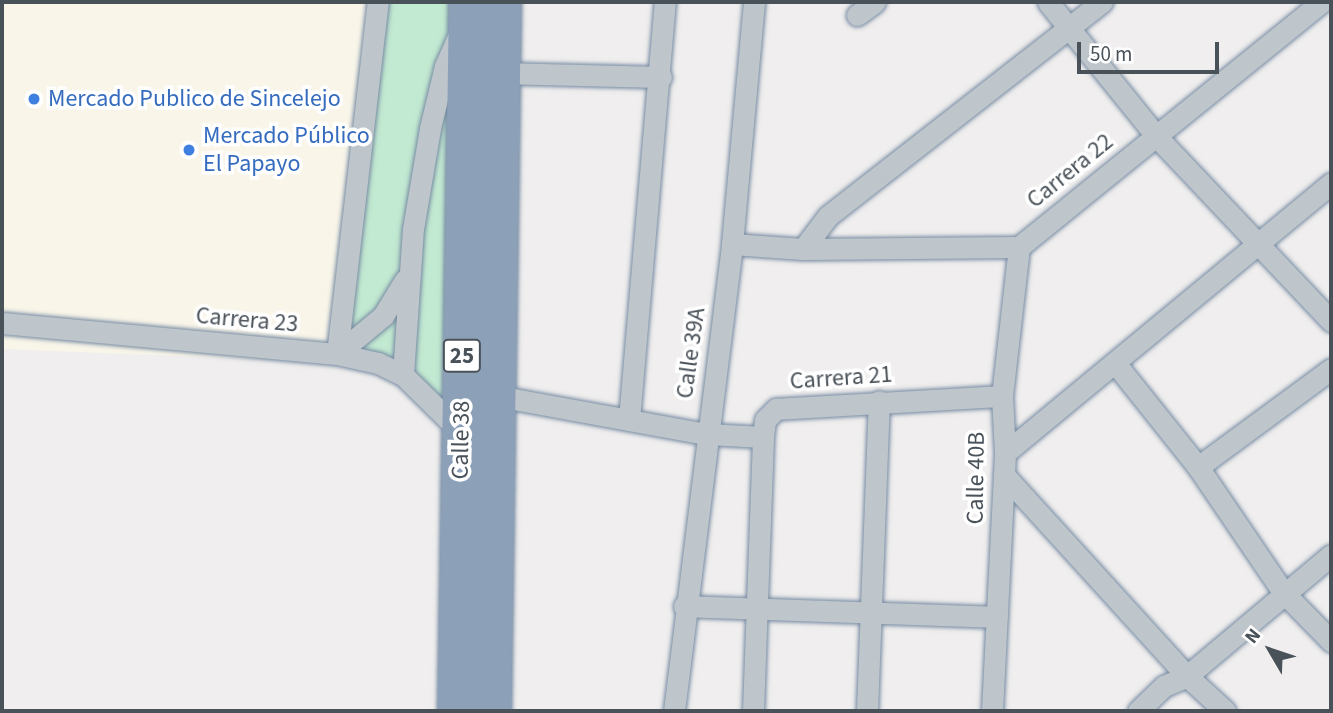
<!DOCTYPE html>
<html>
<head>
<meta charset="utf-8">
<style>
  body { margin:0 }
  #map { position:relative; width:1333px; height:713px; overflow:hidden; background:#f0eeee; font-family:"Source Sans 3",sans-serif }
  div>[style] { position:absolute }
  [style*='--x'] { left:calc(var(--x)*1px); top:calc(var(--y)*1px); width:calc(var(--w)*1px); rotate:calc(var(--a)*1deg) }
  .commercial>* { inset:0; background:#f9f5e9 }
  .green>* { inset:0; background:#c2e9d1 }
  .roads { filter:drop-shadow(0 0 2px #778ca3) drop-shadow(0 0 2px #778ca3) }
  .street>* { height:21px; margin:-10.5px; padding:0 10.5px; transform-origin:10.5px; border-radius:10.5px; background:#bec5cb }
  .highway>* { height:38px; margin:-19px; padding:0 19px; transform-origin:19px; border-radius:19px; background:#8ca0b7 }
  .dots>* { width:19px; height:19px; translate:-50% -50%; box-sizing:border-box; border:4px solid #fff; border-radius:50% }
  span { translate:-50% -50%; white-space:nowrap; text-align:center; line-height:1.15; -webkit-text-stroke:7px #fff; paint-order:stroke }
  .shield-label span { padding:2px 5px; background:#fff; border:2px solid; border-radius:5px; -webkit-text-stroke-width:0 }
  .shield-label { font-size:23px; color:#495159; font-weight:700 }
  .shop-label { font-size:24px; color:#366cbe }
  .left { translate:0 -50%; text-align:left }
  .street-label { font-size:24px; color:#495159 }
  .frame { position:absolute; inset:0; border:4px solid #495159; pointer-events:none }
  .north { position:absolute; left:1235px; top:615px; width:70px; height:70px; -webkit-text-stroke:5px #fff; paint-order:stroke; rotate:309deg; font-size:19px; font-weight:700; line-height:28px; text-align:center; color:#495159 }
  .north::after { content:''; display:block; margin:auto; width:24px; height:32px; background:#495159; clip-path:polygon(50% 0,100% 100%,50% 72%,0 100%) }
  .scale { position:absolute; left:1077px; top:42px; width:142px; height:32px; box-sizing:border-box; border:4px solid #495159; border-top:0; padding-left:9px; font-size:21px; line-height:24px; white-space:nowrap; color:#495159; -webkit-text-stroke:5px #fff; paint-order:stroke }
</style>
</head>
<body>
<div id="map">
  <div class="commercial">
    <i style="clip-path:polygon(2px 2px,397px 2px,351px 363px,2px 349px)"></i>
  </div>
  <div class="green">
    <i style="clip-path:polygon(378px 2px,468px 2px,461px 432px,403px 375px,337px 354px)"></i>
  </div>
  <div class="roads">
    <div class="street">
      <i style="--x:1048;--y:2;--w:172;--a:51.1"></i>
      <i style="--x:1156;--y:136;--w:255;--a:46.6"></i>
      <i style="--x:857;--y:15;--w:22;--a:-36"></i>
      <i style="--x:500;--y:73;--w:161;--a:1.4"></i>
      <i style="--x:732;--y:244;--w:71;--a:4"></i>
      <i style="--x:803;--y:249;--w:216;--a:-0.5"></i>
      <i style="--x:1019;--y:247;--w:390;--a:-39"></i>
      <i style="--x:803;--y:249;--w:41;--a:-52.9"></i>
      <i style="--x:828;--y:216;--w:348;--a:-38"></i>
      <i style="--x:2;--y:323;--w:336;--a:5.3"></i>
      <i style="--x:337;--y:354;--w:42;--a:12.4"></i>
      <i style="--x:378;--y:363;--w:28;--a:26"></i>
      <i style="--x:403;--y:375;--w:81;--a:44.5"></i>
      <i style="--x:337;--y:354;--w:354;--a:-83.4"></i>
      <i style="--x:337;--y:354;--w:60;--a:-39.6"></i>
      <i style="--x:383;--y:316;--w:42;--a:-58.6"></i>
      <i style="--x:1115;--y:363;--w:133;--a:51.4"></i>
      <i style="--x:1198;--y:467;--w:151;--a:55.8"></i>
      <i style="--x:1283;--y:592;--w:69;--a:45.6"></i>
      <i style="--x:403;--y:375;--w:146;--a:-86.1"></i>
      <i style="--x:413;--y:229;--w:102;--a:-80.4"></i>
      <i style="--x:430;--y:128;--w:64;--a:-76.4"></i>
      <i style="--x:445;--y:66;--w:35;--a:-66"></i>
      <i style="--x:497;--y:396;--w:213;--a:10.3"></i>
      <i style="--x:707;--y:434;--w:56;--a:3.1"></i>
      <i style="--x:763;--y:437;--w:17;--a:-83"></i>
      <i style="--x:765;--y:420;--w:16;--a:-45"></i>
      <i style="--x:776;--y:409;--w:226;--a:-3.3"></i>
      <i style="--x:629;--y:420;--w:420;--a:-85.1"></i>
      <i style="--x:1005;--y:453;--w:423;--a:-39.6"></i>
      <i style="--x:1198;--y:467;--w:165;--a:-36.4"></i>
      <i style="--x:1004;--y:475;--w:272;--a:47.7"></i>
      <i style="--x:1187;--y:676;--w:52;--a:42.6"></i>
      <i style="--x:684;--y:606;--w:313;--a:2"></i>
      <i style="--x:674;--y:711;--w:471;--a:-82.9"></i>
      <i style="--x:732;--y:244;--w:243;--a:-84.8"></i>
      <i style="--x:753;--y:711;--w:274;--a:-87.9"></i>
      <i style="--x:867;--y:711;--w:310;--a:-87.8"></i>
      <i style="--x:992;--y:711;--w:258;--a:-87.1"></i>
      <i style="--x:1005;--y:453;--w:57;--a:-93"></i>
      <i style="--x:1002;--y:396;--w:150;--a:-83.5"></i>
      <i style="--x:1138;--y:711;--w:36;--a:-44"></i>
      <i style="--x:1164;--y:686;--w:25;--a:-23"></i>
      <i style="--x:1187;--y:676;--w:188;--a:-40"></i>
    </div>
    <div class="highway">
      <i style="--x:457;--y:711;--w:709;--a:-89.11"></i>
      <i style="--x:492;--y:711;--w:709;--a:-89.19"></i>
    </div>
  </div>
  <div class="dots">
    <i style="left:34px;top:99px;background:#3f7fe0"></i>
    <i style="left:189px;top:150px;background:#3f7fe0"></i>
  </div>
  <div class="shield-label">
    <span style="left:462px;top:356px">25</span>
  </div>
  <div class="shop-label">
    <span class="left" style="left:48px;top:99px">Mercado Publico de Sincelejo</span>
    <span class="left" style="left:203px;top:150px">Mercado Público<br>El Papayo</span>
  </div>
  <div class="street-label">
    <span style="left:1070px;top:171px;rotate:-39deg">Carrera 22</span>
    <span style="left:247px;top:320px;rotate:5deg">Carrera 23</span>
    <span style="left:691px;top:353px;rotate:-82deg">Calle 39A</span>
    <span style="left:841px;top:378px;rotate:-4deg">Carrera 21</span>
    <span style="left:461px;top:440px;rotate:-89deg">Calle 38</span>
    <span style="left:976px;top:478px;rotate:-89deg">Calle 40B</span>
  </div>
  <div class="frame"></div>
  <div class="north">N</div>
  <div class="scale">50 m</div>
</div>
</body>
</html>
